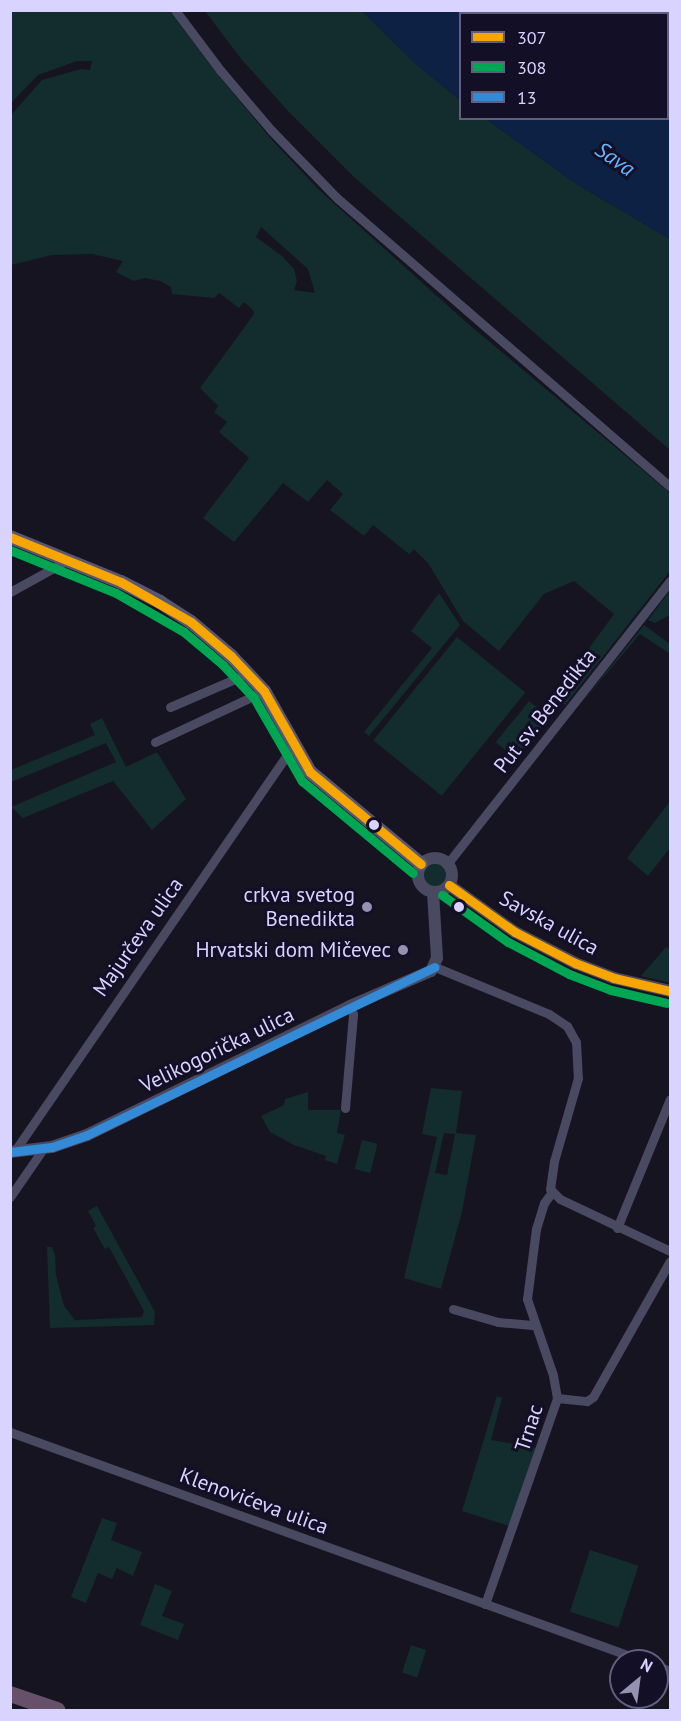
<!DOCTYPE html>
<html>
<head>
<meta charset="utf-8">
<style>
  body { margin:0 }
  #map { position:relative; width:681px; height:1721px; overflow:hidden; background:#161421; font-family:"PT Sans",sans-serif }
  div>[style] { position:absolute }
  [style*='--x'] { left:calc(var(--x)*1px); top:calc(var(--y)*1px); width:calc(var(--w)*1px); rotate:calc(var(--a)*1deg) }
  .green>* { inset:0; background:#132c2d; transform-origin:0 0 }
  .round { border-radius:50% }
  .water>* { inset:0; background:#0d2144 }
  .minor>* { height:9px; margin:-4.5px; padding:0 4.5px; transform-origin:4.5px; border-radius:4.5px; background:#4a4962 }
  .tertiary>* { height:12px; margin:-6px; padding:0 6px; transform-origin:6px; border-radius:6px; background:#4a4962 }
  .tertiary>.ring { margin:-6px; padding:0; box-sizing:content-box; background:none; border:12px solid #4a4962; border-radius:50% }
  .secondary>* { height:14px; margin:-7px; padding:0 7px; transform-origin:7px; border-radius:7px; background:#575674 }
  .motorway>* { height:16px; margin:-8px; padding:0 8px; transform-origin:8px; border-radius:8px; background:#67516a }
  .bus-1>* { height:9px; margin:-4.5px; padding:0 4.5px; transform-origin:4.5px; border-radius:4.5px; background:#f7a600 }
  .bus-2>* { height:9px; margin:-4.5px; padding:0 4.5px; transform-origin:4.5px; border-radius:4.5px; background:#00a651 }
  .bus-3>* { height:9px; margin:-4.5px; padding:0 4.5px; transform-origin:4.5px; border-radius:4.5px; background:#338bd7 }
  .dots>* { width:16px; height:16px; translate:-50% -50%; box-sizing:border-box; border:3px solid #130f26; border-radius:50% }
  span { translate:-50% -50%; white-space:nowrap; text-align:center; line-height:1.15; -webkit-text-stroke:6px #130f26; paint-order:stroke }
  .street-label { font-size:21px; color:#d9d4ff }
  .poi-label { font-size:21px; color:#d9d4ff }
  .right { translate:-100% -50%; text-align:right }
  .water-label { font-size:22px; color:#62b6ff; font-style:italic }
  .frame { position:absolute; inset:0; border:12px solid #d9d4ff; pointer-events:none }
  .legend { position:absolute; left:459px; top:12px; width:210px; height:108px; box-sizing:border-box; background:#130f26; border:2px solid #625e7d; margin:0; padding:8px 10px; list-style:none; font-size:18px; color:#d9d4ff }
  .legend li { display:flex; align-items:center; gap:12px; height:30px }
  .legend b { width:30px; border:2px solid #625e7d }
  .north { position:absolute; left:609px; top:1649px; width:60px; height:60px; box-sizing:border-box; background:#130f26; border:2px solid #625e7d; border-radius:50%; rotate:29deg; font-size:16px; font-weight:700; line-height:24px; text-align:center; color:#d9d4ff }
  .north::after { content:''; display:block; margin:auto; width:21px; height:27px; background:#9591b1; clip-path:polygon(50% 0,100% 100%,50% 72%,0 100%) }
</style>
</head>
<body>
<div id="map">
  <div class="green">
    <i style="clip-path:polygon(evenodd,11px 10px,170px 11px,218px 75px,272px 140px,319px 190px,466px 322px,670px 493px,670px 571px,565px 705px,554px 696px,614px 614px,574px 581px,544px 594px,499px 651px,463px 621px,428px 563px,414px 549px,409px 554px,373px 525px,364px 536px,330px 510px,343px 494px,327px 480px,308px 502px,283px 483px,234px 542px,203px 518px,249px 458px,219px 432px,227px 422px,214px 412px,218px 406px,200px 388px,254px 314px,253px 310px,244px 302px,239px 308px,219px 293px,214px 298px,172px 294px,171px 287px,160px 281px,145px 278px,134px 281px,116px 272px,123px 261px,92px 254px,52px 255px,11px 265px,11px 115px,42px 80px,81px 69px,90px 70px,92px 61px,77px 61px,38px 75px,11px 103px,11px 10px,261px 227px,308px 269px,315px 293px,294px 290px,297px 281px,294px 269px,282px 256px,256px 237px,261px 227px)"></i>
    <i style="clip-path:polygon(205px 11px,362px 11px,416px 64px,460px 100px,460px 118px,486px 119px,578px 185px,670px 239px,670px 450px,355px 178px,289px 112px,242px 60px)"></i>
    <i style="clip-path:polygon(561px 11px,670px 11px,670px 68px,668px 67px,668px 14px,565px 14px)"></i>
    <i style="clip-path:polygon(670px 591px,670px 615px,655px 623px,648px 620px)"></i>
    <i style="clip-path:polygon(439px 593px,460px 625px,369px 736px,364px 732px,432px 648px,411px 631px)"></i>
    <i style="clip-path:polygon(644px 625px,670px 644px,669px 653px,640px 634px,574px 712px)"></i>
    <i style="left:457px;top:637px;width:88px;height:133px;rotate:39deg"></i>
    <i style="left:529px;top:701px;width:26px;height:53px;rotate:39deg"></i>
    <i style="clip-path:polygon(102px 718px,126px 767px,157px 752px,186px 799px,152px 830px,113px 781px,23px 818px,11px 807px,116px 762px,106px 743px,11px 782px,11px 770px,95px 735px,90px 724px)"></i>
    <i style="clip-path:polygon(670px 801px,670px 848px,648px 876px,627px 858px)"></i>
    <i class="round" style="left:423px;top:864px;width:24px;height:24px"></i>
    <i style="clip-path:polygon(666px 947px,670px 949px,670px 983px,641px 976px)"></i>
    <i style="clip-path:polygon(evenodd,431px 1088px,462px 1091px,456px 1133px,476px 1135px,462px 1212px,441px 1289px,404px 1278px,437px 1137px,422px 1134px,431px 1088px,444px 1133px,455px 1134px,447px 1175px,435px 1173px,444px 1133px)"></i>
    <i style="clip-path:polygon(308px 1092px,308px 1110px,341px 1110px,337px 1133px,345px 1135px,337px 1164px,325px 1160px,326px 1156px,294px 1145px,270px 1132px,261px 1116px,284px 1105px,285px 1099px)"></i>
    <i style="left:362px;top:1140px;width:16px;height:30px;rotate:14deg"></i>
    <i style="clip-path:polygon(97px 1206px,155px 1312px,154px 1325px,50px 1328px,47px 1247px,52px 1247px,55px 1255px,56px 1275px,64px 1306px,75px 1320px,142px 1317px,144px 1311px,109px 1247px,105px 1249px,93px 1228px,96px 1226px,88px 1211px)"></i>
    <i style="clip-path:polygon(497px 1396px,502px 1398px,491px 1440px,537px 1448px,509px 1526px,462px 1511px)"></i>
    <i style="clip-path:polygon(102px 1518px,117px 1523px,111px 1540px,142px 1552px,133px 1576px,117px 1568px,112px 1579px,98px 1573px,86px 1603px,71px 1597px)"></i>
    <i style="left:590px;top:1550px;width:51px;height:65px;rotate:18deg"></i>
    <i style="clip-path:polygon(155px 1584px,172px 1591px,162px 1616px,184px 1624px,178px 1640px,140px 1625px)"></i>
    <i style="left:411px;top:1645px;width:16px;height:29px;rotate:18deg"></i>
  </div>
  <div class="water">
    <i style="clip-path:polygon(549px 11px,553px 13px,460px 14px,460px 100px,416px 64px,362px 11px)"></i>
    <i style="clip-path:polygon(668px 94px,670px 96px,670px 239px,578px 185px,486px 119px,668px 118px)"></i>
  </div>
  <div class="minor">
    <i style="--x:175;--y:10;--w:75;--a:53.1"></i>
    <i style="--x:220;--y:70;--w:79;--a:49.6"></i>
    <i style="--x:271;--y:130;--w:95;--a:45.9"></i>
    <i style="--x:337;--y:198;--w:440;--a:40.9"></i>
    <i style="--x:10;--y:592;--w:66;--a:-28.9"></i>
    <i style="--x:170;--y:707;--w:86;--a:-23.3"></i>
    <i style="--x:155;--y:742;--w:120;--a:-25.1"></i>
    <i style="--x:448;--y:863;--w:359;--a:-51.8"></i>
    <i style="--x:435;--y:967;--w:123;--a:22.4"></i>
    <i style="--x:549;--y:1014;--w:22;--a:34"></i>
    <i style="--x:567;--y:1026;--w:18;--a:61"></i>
    <i style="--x:576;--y:1042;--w:36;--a:87"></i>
    <i style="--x:578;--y:1078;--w:86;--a:106.1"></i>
    <i style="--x:554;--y:1161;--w:28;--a:98"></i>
    <i style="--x:550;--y:1189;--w:14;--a:45"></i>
    <i style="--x:560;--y:1199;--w:122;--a:25.3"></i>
    <i style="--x:345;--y:1108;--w:94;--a:-85.1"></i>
    <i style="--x:353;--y:1014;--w:9;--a:-111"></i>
    <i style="--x:14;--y:1152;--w:495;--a:-55.5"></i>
    <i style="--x:10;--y:1197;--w:58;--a:-55.5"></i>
    <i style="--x:617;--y:1228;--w:139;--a:-67.7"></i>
    <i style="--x:453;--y:1309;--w:47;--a:16.1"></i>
    <i style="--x:498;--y:1322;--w:37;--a:5"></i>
    <i style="--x:557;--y:1398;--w:30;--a:6"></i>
    <i style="--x:587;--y:1401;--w:7;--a:-34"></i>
    <i style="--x:593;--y:1397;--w:156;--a:-60.5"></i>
    <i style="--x:10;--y:1432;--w:674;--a:19.86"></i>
    <i style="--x:485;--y:1604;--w:218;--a:-70.7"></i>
    <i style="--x:557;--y:1398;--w:23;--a:-100"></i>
    <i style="--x:553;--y:1375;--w:80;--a:-108.9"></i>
    <i style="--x:527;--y:1299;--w:71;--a:-82.7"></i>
    <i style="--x:536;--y:1229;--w:27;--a:-73"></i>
    <i style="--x:544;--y:1203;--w:14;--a:-54"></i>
    <i style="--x:657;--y:1666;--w:14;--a:21"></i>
  </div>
  <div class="tertiary">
    <i class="ring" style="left:418px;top:858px;width:22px;height:22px"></i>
    <i style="--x:449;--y:885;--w:81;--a:35.5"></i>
    <i style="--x:515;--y:932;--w:68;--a:27.3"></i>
    <i style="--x:575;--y:963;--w:42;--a:21"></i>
    <i style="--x:614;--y:978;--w:57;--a:13.1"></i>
    <i style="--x:10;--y:1152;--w:42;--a:-6.8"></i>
    <i style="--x:52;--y:1147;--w:37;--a:-19"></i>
    <i style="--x:87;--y:1135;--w:293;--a:-26.1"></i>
    <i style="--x:350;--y:1006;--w:88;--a:-23.4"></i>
    <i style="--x:431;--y:971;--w:14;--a:-65"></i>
    <i style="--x:437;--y:958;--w:66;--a:-93.5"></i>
  </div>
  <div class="secondary">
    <i style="--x:10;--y:537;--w:120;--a:22.1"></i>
    <i style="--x:121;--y:582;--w:44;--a:27.1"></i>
    <i style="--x:160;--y:602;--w:37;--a:33"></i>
    <i style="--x:191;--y:622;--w:52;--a:40.4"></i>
    <i style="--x:231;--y:656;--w:48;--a:46.7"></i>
    <i style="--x:264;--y:691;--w:93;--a:60.4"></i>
    <i style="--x:310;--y:772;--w:144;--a:39.7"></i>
  </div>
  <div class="motorway">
    <i style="--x:10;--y:1694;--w:50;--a:18.8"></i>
  </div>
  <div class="bus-1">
    <i style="--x:10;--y:537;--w:120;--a:22.1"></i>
    <i style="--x:121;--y:582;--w:81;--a:29.7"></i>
    <i style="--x:191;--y:622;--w:52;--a:40.4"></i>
    <i style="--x:231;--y:656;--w:48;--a:46.7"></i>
    <i style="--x:264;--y:691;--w:93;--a:60.4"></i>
    <i style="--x:310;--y:772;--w:144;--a:39.7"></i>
    <i style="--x:449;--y:885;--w:81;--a:35.5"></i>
    <i style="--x:515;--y:932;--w:68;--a:27.3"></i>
    <i style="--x:575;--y:963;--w:42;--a:21"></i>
    <i style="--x:614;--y:978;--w:57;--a:13.1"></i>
  </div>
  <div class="bus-2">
    <i style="--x:10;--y:550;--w:114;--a:22.1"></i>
    <i style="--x:116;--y:593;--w:78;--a:29.8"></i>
    <i style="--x:184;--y:632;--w:51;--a:40.2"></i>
    <i style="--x:223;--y:665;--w:45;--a:46.8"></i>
    <i style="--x:254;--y:698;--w:96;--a:60"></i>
    <i style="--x:302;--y:781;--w:144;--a:39.7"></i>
    <i style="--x:442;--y:895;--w:81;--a:35.5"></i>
    <i style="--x:508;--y:942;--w:69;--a:27.7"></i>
    <i style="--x:569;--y:974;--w:45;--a:20.9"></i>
    <i style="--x:611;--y:990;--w:57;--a:13.1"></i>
  </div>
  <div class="bus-3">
    <i style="--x:10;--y:1152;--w:42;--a:-6.8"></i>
    <i style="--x:52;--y:1147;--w:37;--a:-19"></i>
    <i style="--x:87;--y:1135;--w:386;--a:-25.8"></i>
  </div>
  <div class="dots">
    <i style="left:374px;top:825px;background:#d9d4ff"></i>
    <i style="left:367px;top:907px;background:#9591b1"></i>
    <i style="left:459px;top:907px;background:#d9d4ff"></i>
    <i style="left:403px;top:950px;background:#9591b1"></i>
  </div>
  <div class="street-label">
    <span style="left:545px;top:711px;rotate:-52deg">Put sv. Benedikta</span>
    <span style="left:549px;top:923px;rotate:29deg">Savska ulica</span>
    <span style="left:138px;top:937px;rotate:-55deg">Majurčeva ulica</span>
    <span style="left:217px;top:1050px;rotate:-26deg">Velikogorička ulica</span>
    <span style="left:529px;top:1428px;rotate:-72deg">Trnac</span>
    <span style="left:254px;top:1501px;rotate:20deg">Klenovićeva ulica</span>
  </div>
  <div class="poi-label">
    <span class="right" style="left:355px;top:907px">crkva svetog<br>Benedikta</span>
    <span class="right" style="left:391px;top:950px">Hrvatski dom Mičevec</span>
  </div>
  <div class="water-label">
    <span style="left:615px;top:159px;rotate:35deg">Sava</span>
  </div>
  <div class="frame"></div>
  <ul class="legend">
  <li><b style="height:8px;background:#f7a600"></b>307</li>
  <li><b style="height:8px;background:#00a651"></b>308</li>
  <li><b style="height:8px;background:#338bd7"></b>13</li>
  </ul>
  <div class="north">N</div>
</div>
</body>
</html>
